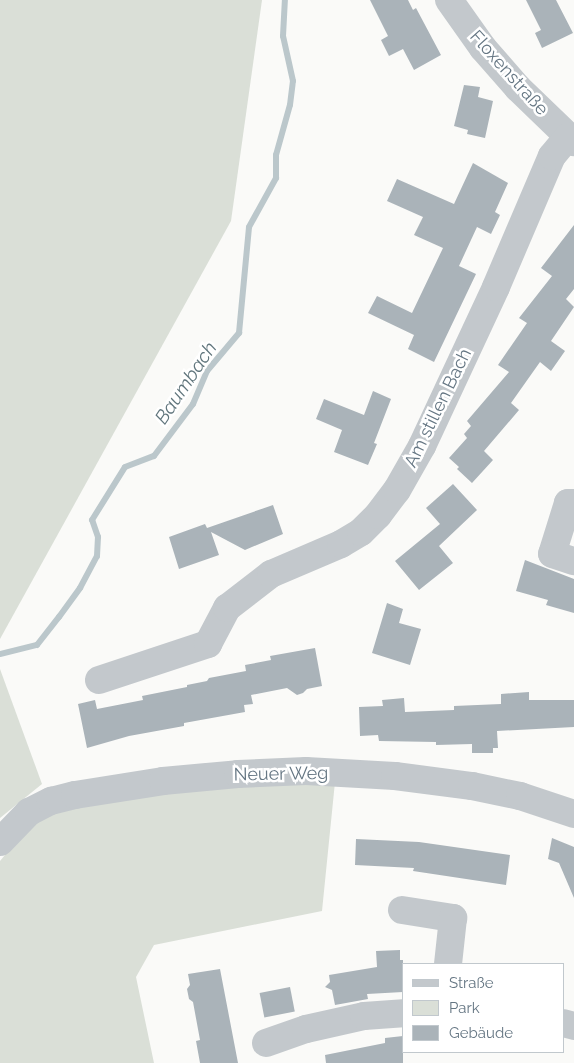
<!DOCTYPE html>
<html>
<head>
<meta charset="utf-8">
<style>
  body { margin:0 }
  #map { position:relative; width:574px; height:1063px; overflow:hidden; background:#fafaf8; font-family:Raleway,sans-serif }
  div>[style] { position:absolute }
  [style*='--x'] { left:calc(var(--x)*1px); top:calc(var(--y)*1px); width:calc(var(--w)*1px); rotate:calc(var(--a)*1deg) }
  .green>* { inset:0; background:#dadfd7 }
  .stream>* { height:6px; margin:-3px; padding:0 3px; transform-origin:3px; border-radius:3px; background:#bbc7cb }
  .building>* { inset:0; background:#aab3b9; transform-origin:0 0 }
  .minor>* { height:28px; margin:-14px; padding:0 14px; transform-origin:14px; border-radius:14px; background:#c3c8cc }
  span { translate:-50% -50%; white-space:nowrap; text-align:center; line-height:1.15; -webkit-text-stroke:5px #fff; paint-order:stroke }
  .street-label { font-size:18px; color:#657683 }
  .water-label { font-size:19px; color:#60757c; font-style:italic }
  .legend { position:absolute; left:402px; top:963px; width:162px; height:90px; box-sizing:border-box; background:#fff; border:1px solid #c1c8cd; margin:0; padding:6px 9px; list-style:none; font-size:15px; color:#657683 }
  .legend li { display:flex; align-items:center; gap:10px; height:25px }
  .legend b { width:25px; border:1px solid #c1c8cd }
</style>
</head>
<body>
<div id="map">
  <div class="green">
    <i style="clip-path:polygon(0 0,262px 0,231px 221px,0 639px)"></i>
    <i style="clip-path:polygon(0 669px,42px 784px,0 818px)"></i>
    <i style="clip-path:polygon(335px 782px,322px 911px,154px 945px,136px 977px,154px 1063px,0 1063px,0 861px,30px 825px,60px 803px,220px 788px)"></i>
  </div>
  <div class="stream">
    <i style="--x:0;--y:654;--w:38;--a:-14"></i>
    <i style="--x:37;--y:645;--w:36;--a:-52"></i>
    <i style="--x:59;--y:617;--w:36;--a:-54"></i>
    <i style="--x:80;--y:588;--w:36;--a:-62"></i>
    <i style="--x:97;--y:556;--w:19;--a:-87"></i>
    <i style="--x:98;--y:537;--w:18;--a:-109"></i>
    <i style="--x:92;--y:520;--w:62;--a:-58.1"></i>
    <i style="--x:125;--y:467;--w:31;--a:-21"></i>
    <i style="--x:154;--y:456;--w:65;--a:-53.1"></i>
    <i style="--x:193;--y:404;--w:36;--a:-67"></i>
    <i style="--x:207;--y:371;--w:50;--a:-49.9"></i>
    <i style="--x:239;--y:333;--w:106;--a:-84.6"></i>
    <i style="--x:249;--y:227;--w:56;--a:-61.1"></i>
    <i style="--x:276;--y:178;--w:23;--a:-90"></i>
    <i style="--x:276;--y:155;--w:52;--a:-74.4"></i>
    <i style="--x:290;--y:105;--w:24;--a:-83"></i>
    <i style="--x:293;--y:81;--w:46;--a:-102.5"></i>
    <i style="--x:283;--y:36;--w:36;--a:-87"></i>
  </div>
  <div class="building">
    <i style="clip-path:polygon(370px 0,408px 0,413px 10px,416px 8px,441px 55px,414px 70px,403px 49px,389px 56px,381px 40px,388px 36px)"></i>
    <i style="clip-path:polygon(526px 0,556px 0,573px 33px,542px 48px,535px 33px,541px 30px)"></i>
    <i style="clip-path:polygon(464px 85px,480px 87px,478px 97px,493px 101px,485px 138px,467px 134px,468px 130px,454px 126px)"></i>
    <i style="clip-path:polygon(473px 163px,508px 183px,495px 212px,500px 215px,491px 234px,477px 227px,459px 266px,476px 274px,434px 362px,408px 349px,414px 335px,368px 313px,377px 296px,412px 313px,443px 248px,414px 235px,423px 217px,387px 201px,397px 179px,454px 204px)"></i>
    <i style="clip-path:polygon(574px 225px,574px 289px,566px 299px,574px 307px,551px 341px,565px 351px,551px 371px,540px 362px,511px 403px,519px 410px,484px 451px,493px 460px,472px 483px,457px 469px,459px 467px,449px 458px,467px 438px,464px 434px,471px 426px,467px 421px,509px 372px,498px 365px,527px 323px,519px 318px,552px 276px,541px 268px)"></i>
    <i style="clip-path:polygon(373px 391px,391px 399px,374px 443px,377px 444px,368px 465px,334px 452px,342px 430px,316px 419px,324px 399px,364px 415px)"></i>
    <i style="clip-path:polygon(453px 484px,477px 510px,439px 546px,453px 563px,419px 590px,395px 561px,440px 524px,426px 508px)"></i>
    <i style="clip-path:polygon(273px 505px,283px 534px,245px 550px,211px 532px,219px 555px,179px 569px,169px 537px,205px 524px,207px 528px)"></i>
    <i style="clip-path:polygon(525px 560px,574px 579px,574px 613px,546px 605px,548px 600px,516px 591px)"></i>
    <i style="clip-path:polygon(387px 603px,403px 609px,399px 623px,421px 629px,410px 665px,372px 653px)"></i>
    <i style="clip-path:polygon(315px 648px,322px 686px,307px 689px,303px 693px,297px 695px,287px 688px,251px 695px,253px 704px,244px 705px,245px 712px,184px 723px,184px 726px,129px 736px,87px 748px,78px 704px,95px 700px,97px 709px,143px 700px,142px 696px,187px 687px,187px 685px,207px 681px,209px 678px,246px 671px,245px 665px,271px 660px,270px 656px)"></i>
    <i style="clip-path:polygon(529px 692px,529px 700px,574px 700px,574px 727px,497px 731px,498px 748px,493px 748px,493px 753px,472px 753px,472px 744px,436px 745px,436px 742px,379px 741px,378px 735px,360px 736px,359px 707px,383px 706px,382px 700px,404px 698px,405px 712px,454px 710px,454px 706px,501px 704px,501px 694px)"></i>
    <i style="clip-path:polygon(552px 838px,574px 847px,574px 898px,559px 863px,548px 859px)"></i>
    <i style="clip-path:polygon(356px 839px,419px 842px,510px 855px,506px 885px,413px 871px,414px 868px,355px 865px)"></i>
    <i style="clip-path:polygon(400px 950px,400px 960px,403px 960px,403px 992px,367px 994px,368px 999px,335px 1005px,332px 990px,325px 987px,330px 982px,329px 975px,377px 967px,376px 951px)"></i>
    <i style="clip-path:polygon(220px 969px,238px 1063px,200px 1063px,196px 1041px,200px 1040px,193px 1002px,189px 999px,187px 989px,190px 985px,188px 974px)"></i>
    <i style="left:290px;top:987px;width:25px;height:31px;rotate:79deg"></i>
    <i style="clip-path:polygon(403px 1036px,403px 1063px,326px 1063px,325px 1055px,385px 1043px,385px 1038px)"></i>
  </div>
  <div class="minor">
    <i style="--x:449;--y:0;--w:59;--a:54.7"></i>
    <i style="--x:483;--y:48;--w:53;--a:48.8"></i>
    <i style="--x:518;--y:88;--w:78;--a:44"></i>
    <i style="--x:574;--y:503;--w:6;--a:180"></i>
    <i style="--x:568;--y:503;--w:53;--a:107.4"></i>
    <i style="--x:552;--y:554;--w:23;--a:18"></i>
    <i style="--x:99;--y:680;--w:115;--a:-18.3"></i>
    <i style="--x:208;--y:644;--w:41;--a:-62.2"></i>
    <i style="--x:227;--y:608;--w:56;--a:-37.7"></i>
    <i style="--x:271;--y:574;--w:76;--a:-23.2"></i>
    <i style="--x:341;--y:544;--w:23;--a:-31"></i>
    <i style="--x:361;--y:532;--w:24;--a:-45"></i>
    <i style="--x:378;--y:515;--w:31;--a:-53"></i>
    <i style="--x:397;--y:490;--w:51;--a:-60.4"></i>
    <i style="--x:422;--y:446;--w:175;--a:-65"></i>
    <i style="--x:496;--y:287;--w:142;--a:-66.9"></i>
    <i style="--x:552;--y:156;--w:25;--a:-50"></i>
    <i style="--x:0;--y:842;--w:42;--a:-46"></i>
    <i style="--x:29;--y:812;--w:25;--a:-27"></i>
    <i style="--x:51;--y:801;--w:25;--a:-14"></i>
    <i style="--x:75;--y:795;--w:89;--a:-9"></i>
    <i style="--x:163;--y:781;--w:75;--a:-5.3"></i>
    <i style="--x:238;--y:774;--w:68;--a:-2.5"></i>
    <i style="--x:306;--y:771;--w:89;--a:3.2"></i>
    <i style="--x:395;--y:776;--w:78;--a:7.4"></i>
    <i style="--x:472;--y:786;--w:49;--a:11.8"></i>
    <i style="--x:520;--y:796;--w:57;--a:18.4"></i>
    <i style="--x:402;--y:910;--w:52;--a:8.9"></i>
    <i style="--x:453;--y:918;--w:46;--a:96.2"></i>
    <i style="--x:563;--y:1023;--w:11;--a:15"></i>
    <i style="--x:266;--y:1043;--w:42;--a:-19.3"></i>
    <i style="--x:306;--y:1029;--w:59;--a:-12.6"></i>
    <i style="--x:364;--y:1016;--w:39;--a:-4"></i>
  </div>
  <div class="street-label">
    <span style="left:509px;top:73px;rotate:48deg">Floxenstraße</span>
    <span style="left:438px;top:408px;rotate:-64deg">Am stillen Bach</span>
    <span style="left:281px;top:774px;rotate:-1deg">Neuer Weg</span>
  </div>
  <div class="water-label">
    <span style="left:186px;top:383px;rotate:-56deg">Baumbach</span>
  </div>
  <ul class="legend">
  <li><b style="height:6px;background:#c3c8cc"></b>Straße</li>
  <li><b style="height:14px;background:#dadfd7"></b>Park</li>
  <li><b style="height:14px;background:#aab3b9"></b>Gebäude</li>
  </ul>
</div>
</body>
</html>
